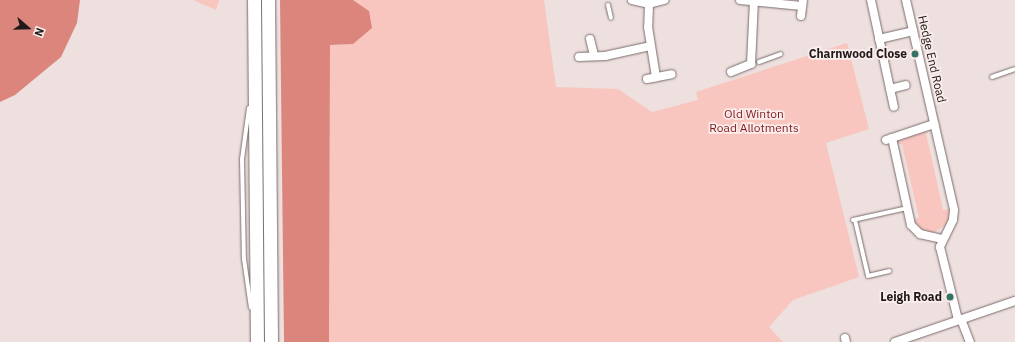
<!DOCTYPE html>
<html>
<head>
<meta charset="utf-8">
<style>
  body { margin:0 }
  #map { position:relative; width:1015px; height:342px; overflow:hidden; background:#eee0de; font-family:"IBM Plex Sans",sans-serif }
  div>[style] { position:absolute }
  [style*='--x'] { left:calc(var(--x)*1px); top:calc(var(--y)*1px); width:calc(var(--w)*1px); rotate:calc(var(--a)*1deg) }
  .green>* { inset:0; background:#f8c5bf }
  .forest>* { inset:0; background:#dc857d }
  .roads { filter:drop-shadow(0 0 1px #786c6b) drop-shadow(0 0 1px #786c6b) }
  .service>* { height:4px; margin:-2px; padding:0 2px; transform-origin:2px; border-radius:2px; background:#fff }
  .minor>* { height:8px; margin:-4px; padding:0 4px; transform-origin:4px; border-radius:4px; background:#fff }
  .trunk>* { height:13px; margin:-6.5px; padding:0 6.5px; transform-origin:6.5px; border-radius:6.5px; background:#fff }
  .dots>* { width:11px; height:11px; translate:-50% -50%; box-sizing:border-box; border:2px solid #fbedec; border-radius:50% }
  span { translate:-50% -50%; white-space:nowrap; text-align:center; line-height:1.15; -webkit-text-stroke:3.5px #fbedec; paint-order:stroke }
  .poi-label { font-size:12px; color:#1f1a19; font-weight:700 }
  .right { translate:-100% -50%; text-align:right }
  .street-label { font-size:12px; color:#1f1a19 }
  .park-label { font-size:12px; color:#80191a }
  .north { position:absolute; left:8px; top:8px; width:40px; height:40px; -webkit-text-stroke:3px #fbedec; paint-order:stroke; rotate:110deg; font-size:11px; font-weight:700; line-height:16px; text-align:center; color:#1f1a19 }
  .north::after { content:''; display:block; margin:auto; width:14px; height:18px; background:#1f1a19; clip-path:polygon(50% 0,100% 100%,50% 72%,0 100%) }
</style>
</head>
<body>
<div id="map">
  <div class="green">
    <i style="clip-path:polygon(193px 0,219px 0,216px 10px)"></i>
    <i style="clip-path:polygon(353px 0,544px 0,556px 87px,618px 89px,652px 112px,698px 100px,696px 92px,847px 43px,869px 129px,826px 143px,859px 277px,793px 300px,769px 327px,783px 342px,329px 342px,330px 45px,353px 44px,369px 11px)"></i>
    <i style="clip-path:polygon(930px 129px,926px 133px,943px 210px,950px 209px,948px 223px,932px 234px,916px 228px,913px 220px,919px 218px,902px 144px,896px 144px,898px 140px)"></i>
  </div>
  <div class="forest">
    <i style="clip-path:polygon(0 0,80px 0,77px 23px,61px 57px,15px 95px,0 102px)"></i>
    <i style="clip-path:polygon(280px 0,353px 0,369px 11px,372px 28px,353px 44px,330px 45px,329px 342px,284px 342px)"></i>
  </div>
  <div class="roads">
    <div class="service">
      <i style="--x:608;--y:5;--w:13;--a:77"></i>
      <i style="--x:759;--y:62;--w:23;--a:-20"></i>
      <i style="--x:992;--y:77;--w:24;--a:-19"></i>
      <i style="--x:249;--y:108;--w:51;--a:97.8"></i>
      <i style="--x:242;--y:159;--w:100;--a:88.9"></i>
      <i style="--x:244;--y:259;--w:49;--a:81.9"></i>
      <i style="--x:853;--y:220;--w:55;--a:-12.5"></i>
      <i style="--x:855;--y:220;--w:57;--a:76.9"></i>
      <i style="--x:868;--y:276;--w:22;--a:-13"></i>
    </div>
    <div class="minor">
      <i style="--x:632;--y:0;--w:17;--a:13"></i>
      <i style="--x:649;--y:4;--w:16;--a:-15"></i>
      <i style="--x:740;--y:0;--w:62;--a:5.5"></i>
      <i style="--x:871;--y:0;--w:109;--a:77.9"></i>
      <i style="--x:906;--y:0;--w:215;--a:77.1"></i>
      <i style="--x:954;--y:210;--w:10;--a:96"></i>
      <i style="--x:953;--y:220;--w:30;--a:116"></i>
      <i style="--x:940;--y:247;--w:75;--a:76.1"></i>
      <i style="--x:649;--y:4;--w:23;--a:92"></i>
      <i style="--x:648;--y:27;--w:51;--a:80.9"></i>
      <i style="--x:801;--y:16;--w:16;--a:-83"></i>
      <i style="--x:590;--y:39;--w:16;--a:76"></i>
      <i style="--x:879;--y:39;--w:35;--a:-13"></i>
      <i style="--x:579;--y:57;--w:26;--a:-2"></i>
      <i style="--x:605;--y:56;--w:46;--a:-12.5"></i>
      <i style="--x:731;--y:72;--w:22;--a:-22"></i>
      <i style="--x:751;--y:64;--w:63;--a:-87.3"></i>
      <i style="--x:647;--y:79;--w:25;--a:-11"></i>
      <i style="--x:890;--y:89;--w:16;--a:-14"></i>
      <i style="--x:892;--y:138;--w:89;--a:77.7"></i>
      <i style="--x:911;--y:225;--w:13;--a:45"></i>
      <i style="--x:920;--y:234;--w:22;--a:13"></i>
      <i style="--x:886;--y:140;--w:51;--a:-18.4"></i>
      <i style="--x:961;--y:319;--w:25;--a:69"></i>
      <i style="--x:845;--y:338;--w:4;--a:76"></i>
      <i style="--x:895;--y:342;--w:127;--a:-18.9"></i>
    </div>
    <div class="trunk">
      <i style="--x:254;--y:0;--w:342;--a:89.5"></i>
      <i style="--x:268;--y:0;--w:342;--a:89.5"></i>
    </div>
  </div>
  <div class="dots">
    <i style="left:915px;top:54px;background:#317464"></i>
    <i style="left:950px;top:297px;background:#317464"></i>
  </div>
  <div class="poi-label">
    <span class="right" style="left:907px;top:54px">Charnwood Close</span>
    <span class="right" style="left:942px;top:297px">Leigh Road</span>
  </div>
  <div class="street-label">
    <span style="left:932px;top:59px;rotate:77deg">Hedge End Road</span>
  </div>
  <div class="park-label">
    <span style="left:754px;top:121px">Old Winton<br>Road Allotments</span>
  </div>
  <div class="north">N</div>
</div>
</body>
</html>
